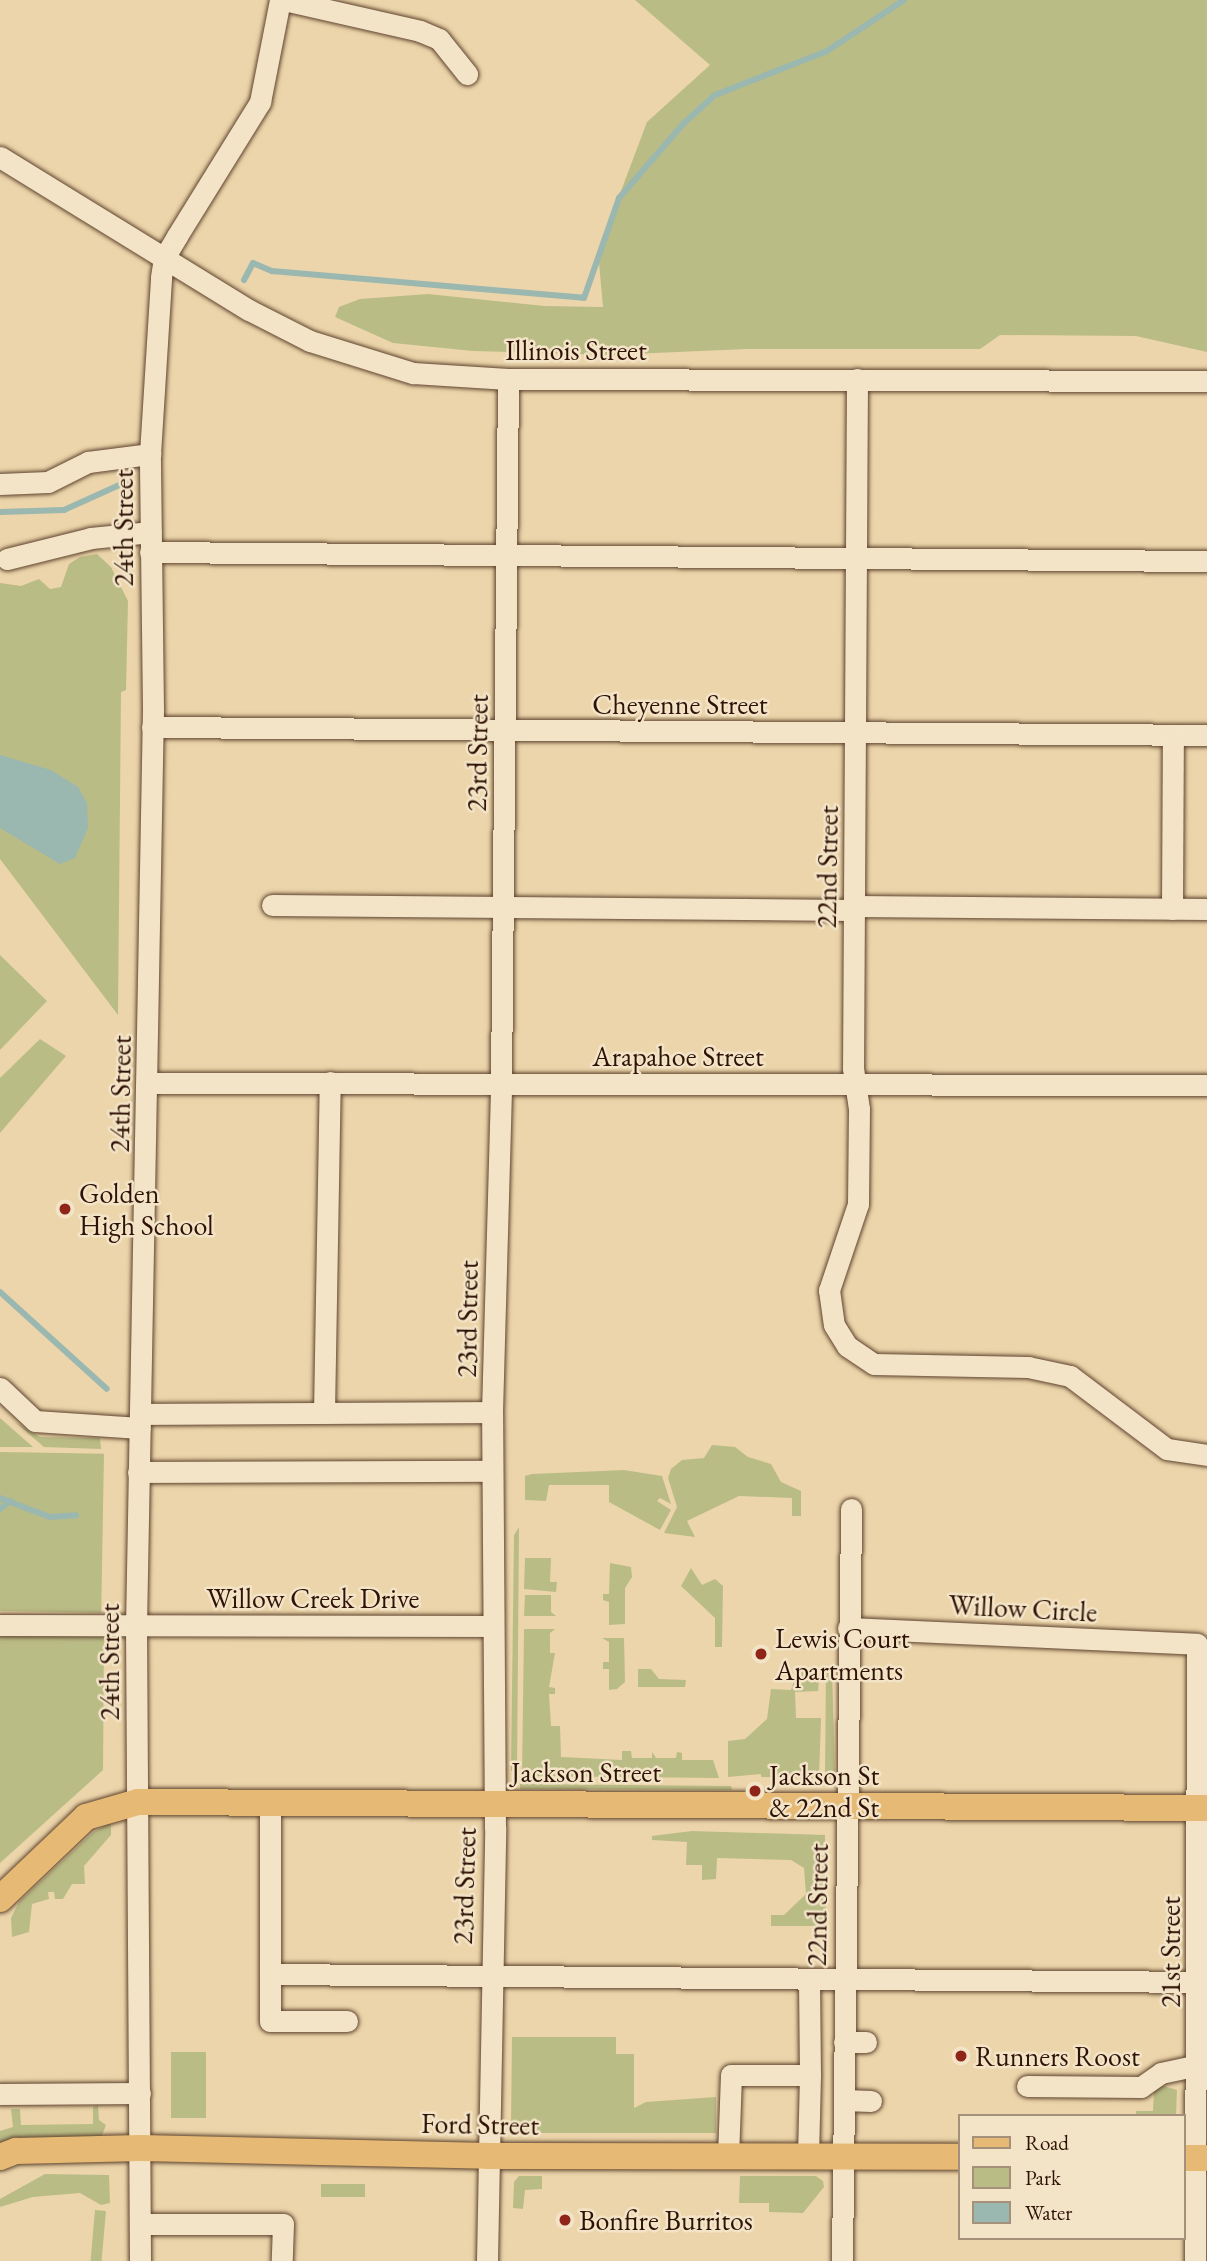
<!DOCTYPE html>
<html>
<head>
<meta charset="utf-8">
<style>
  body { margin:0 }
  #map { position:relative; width:1207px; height:2261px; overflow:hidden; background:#ecd5aa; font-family:"EB Garamond",serif }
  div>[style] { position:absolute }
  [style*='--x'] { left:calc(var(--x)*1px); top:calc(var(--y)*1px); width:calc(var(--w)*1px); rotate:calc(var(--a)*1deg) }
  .green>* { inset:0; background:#babc86; transform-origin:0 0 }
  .water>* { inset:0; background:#9ab7b0 }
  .stream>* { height:6px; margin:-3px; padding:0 3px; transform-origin:3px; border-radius:3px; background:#9ab7b0 }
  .roads { filter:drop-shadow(0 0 2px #5e432e) drop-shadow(0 0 2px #5e432e) }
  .minor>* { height:21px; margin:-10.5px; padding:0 10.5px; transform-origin:10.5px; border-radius:10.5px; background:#f3e4c8 }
  .major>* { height:26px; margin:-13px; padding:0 13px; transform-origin:13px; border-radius:13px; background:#e6ba75 }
  .dots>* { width:19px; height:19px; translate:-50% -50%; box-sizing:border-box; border:4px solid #f3e4c8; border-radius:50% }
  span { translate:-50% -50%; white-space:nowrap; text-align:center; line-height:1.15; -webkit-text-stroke:5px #f3e4c8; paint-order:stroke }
  .street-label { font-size:28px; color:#2f1205 }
  .poi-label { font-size:28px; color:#2f1205 }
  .left { translate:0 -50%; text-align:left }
  .legend { position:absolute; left:958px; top:2114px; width:228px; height:126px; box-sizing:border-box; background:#f3e4c8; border:2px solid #a5907a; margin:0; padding:9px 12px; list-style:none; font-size:21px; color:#2f1205 }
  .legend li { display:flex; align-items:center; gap:14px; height:35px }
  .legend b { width:35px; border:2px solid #a5907a }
</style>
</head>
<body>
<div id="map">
  <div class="green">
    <i style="clip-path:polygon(635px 0,1207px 0,1207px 352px,1136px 336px,1000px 335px,980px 349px,747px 349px,608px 355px,473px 351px,393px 343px,335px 317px,339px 307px,360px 299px,428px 294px,544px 306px,603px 307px,598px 252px,647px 122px,710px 65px)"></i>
    <i style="clip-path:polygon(97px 554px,111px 567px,128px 601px,126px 690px,121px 692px,118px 1015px,0 859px,0 583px,21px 586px,39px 579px,50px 589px,61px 587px,69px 564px,80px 557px)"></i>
    <i style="clip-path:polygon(0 955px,47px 1001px,0 1050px)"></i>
    <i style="clip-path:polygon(40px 1039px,66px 1056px,0 1133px,0 1078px)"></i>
    <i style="clip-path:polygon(0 1418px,33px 1447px,0 1447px)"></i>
    <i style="clip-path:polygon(15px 1422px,40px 1437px,100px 1438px,101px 1449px,44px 1447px)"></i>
    <i style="clip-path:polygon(712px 1445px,735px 1447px,748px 1457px,771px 1464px,781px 1482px,801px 1491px,801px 1516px,792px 1516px,792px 1498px,739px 1496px,687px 1521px,695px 1537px,664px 1533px,677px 1507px,668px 1478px,671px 1469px,682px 1460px,704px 1458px)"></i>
    <i style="left:0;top:1452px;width:104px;height:159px;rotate:1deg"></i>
    <i style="clip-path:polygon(624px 1470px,662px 1476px,671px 1504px,660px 1498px,657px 1501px,671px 1510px,660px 1530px,609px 1502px,609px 1485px,549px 1485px,546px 1501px,525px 1500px,525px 1476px,532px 1474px)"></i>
    <i style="clip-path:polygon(519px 1527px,517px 1771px,511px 1771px,514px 1535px)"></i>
    <i style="clip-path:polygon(525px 1558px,551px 1558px,550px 1582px,557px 1582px,556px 1592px,524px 1589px)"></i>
    <i style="clip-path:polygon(610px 1563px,631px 1567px,632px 1577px,625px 1588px,625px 1624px,609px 1625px,609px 1602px,603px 1600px,603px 1594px,609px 1594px)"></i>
    <i style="clip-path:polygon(691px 1568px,702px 1585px,715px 1579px,723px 1586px,722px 1647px,715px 1647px,715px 1618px,681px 1586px)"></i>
    <i style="clip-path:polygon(525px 1595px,551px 1595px,551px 1612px,556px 1616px,524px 1616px)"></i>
    <i style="clip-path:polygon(524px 1629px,555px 1629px,550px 1633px,550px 1653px,555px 1653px,549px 1687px,555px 1688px,555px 1694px,549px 1694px,551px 1726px,560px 1726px,561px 1757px,622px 1760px,622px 1751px,631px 1751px,632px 1758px,652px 1758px,652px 1752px,656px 1758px,676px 1758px,677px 1752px,682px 1753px,682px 1760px,713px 1760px,719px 1778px,522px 1776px)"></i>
    <i style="clip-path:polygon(0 1635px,104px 1637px,103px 1770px,0 1863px)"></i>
    <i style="clip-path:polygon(602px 1638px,624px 1638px,625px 1682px,617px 1689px,609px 1690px,609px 1669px,603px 1669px,603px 1662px,609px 1662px,609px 1642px)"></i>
    <i style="clip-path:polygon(826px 1668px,832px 1668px,835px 1778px,825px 1778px)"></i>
    <i style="clip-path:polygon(638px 1669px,651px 1669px,659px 1679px,686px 1680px,685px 1687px,638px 1687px)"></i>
    <i style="clip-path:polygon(798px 1669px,820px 1670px,818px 1691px,795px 1692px,796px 1718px,821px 1718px,819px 1778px,761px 1777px,761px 1774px,728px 1777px,728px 1741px,745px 1739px,767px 1719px,771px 1689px,791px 1690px)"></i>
    <i style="clip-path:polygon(520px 1784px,731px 1786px,732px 1790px,520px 1789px)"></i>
    <i style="clip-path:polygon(111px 1822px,111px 1835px,84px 1866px,85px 1884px,72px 1884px,63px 1899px,55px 1899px,54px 1892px,48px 1892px,49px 1899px,32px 1904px,29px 1932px,12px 1937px,11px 1918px,19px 1902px,92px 1833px)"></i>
    <i style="clip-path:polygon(692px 1831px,825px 1835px,826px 1926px,771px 1926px,771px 1915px,784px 1915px,806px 1894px,804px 1868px,791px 1860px,717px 1858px,716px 1879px,702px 1880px,702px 1865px,686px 1865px,687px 1842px,652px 1840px,652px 1836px)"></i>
    <i style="clip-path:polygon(512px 2037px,616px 2037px,616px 2054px,634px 2054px,634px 2108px,646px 2102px,716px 2097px,716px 2133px,521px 2133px,511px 2125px)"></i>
    <i style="left:171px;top:2052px;width:35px;height:66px"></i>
    <i style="clip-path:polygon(1160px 2085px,1177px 2090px,1176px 2116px,1136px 2116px,1136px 2111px,1153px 2111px,1154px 2089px)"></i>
    <i style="clip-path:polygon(98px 2105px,99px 2120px,106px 2125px,101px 2138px,0 2143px,0 2131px,13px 2127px,11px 2109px,20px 2109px,21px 2125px,93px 2124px,93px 2107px)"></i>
    <i style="clip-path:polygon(45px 2174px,109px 2175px,110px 2203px,101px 2205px,80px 2193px,33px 2197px,0 2207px,0 2199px)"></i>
    <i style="clip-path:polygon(519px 2176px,542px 2176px,542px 2189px,525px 2190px,523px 2209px,513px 2208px,514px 2182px)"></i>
    <i style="clip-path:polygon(740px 2176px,816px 2176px,823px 2181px,824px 2187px,803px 2213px,769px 2212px,769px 2203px,739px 2203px)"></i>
    <i style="left:321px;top:2184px;width:44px;height:13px"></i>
    <i style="left:95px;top:2210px;width:11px;height:51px;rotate:5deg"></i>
  </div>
  <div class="water">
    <i style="clip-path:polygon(0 755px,51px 770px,78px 787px,87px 803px,88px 828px,75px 858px,60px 864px,0 828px)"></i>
  </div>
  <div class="stream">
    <i style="--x:244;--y:280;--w:19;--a:-62"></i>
    <i style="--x:253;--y:263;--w:21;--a:23"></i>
    <i style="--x:272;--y:271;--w:313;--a:4.9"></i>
    <i style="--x:584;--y:298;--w:106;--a:-70.7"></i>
    <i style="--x:619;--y:198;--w:98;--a:-49.1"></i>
    <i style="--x:683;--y:124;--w:43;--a:-42.2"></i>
    <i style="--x:715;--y:95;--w:120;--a:-21.4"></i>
    <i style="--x:827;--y:51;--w:92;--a:-33.5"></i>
    <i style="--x:0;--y:512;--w:64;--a:-1.8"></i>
    <i style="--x:64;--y:510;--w:68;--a:-24.3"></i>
    <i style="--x:0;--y:1292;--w:144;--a:42.2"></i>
    <i style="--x:0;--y:1498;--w:53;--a:20.8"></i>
    <i style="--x:50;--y:1517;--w:26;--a:-4"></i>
    <i style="--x:0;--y:1509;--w:13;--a:-39"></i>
  </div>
  <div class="roads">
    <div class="minor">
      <i style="--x:284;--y:0;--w:139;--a:12.8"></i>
      <i style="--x:420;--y:31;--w:21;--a:23"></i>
      <i style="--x:439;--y:39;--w:45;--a:51.3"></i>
      <i style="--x:0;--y:157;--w:292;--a:31.6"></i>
      <i style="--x:249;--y:310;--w:68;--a:26.9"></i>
      <i style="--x:310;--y:341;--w:108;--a:17.3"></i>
      <i style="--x:413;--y:373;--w:95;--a:3.6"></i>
      <i style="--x:508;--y:379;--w:699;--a:0.16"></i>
      <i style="--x:857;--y:379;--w:689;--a:90.33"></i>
      <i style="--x:853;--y:1068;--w:41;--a:81.7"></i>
      <i style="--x:859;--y:1109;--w:95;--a:90.6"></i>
      <i style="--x:858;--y:1204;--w:91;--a:108.6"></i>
      <i style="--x:829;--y:1290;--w:35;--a:82"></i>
      <i style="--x:834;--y:1325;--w:25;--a:58"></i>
      <i style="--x:847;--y:1346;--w:32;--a:34"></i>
      <i style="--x:874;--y:1364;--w:154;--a:1.1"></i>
      <i style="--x:1028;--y:1367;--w:43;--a:12.1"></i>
      <i style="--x:1070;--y:1376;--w:121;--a:37"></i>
      <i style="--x:1167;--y:1449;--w:40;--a:8.5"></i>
      <i style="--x:0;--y:484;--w:48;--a:-2.4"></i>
      <i style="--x:48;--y:482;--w:45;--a:-26.6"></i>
      <i style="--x:88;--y:462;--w:63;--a:-7.4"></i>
      <i style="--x:150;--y:552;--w:1057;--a:0.49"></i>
      <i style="--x:7;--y:559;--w:87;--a:-14"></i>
      <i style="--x:91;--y:538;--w:60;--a:-5.7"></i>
      <i style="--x:152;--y:727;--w:1055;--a:0.43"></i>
      <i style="--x:272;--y:905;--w:582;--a:0.49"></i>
      <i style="--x:854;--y:906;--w:353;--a:0.5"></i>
      <i style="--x:1172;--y:909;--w:174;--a:-89.7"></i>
      <i style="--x:148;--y:1083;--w:1059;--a:0.11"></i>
      <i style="--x:0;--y:1388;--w:48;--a:43.3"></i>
      <i style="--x:35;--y:1421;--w:105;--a:3.8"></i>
      <i style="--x:324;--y:1413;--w:331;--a:-89"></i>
      <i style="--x:140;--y:1414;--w:352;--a:-0.3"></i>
      <i style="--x:138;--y:1472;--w:354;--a:-0.2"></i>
      <i style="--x:0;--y:1625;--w:491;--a:0.1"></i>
      <i style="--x:848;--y:1628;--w:349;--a:2.6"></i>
      <i style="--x:1197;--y:1644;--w:617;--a:90.19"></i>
      <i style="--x:270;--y:1802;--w:219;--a:90"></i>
      <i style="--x:270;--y:2021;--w:77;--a:0"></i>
      <i style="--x:270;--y:1974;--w:937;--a:0.49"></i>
      <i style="--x:809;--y:1980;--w:95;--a:89.4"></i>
      <i style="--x:844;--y:2042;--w:22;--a:0"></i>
      <i style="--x:1027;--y:2086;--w:114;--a:0.5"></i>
      <i style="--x:1141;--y:2087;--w:24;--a:-35"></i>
      <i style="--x:1161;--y:2073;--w:38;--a:-12"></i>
      <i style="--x:0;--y:2094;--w:140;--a:-0.4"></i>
      <i style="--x:844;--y:2100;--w:27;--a:2"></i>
      <i style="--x:728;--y:2157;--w:82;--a:-87.9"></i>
      <i style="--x:731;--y:2075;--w:79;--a:0"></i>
      <i style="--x:810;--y:2075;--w:82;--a:91.4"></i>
      <i style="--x:140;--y:2224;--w:143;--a:0"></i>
      <i style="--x:283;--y:2224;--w:37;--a:92"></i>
      <i style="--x:140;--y:2261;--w:634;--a:-90.36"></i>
      <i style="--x:136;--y:1627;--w:917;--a:-88.94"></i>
      <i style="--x:153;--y:710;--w:256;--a:-90.7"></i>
      <i style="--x:150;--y:454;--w:177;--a:-86.4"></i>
      <i style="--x:161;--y:277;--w:19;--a:-81"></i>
      <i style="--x:164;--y:258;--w:26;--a:-59"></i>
      <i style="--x:177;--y:236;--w:158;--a:-58.2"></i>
      <i style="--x:260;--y:102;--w:104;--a:-78.9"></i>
      <i style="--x:487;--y:2261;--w:433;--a:-88.9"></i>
      <i style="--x:495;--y:1828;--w:416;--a:-90.4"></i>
      <i style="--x:492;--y:1412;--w:329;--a:-88.4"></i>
      <i style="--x:501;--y:1083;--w:704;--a:-89.43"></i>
      <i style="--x:842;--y:2261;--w:752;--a:-89.31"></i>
    </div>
    <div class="major">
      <i style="--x:0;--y:1899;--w:119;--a:-43.6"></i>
      <i style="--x:86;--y:1817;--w:54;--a:-16.1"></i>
      <i style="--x:138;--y:1802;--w:1069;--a:0.32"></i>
      <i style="--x:0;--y:2157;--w:17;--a:-21"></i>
      <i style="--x:16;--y:2151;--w:125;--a:-1.4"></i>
      <i style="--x:141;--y:2148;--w:347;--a:1.3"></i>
      <i style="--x:488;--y:2156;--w:472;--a:0.1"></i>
      <i style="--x:1184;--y:2158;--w:23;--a:0"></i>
    </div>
  </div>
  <div class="dots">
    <i style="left:65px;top:1209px;background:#8f2418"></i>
    <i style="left:761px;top:1654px;background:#8f2418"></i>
    <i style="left:755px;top:1791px;background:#8f2418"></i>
    <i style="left:961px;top:2056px;background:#8f2418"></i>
    <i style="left:565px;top:2220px;background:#8f2418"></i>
  </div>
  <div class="street-label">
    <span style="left:576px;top:350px">Illinois Street</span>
    <span style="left:123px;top:528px;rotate:-90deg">24th Street</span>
    <span style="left:680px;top:704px">Cheyenne Street</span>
    <span style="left:477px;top:753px;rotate:-89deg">23rd Street</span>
    <span style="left:827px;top:867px;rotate:-89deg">22nd Street</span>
    <span style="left:678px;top:1056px">Arapahoe Street</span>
    <span style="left:120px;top:1094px;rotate:-89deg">24th Street</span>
    <span style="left:467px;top:1319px;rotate:-89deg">23rd Street</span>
    <span style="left:313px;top:1598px">Willow Creek Drive</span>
    <span style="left:1023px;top:1608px;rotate:3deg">Willow Circle</span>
    <span style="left:109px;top:1662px;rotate:-90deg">24th Street</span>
    <span style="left:586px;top:1772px">Jackson Street</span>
    <span style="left:464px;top:1886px;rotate:-88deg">23rd Street</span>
    <span style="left:817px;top:1905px;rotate:-89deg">22nd Street</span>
    <span style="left:1170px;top:1952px;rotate:-90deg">21st Street</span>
    <span style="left:480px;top:2124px;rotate:1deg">Ford Street</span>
  </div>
  <div class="poi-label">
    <span class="left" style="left:79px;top:1209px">Golden<br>High School</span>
    <span class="left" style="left:775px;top:1654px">Lewis Court<br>Apartments</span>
    <span class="left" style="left:769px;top:1791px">Jackson St<br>&amp; 22nd St</span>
    <span class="left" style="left:975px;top:2056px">Runners Roost</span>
    <span class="left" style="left:579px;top:2220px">Bonfire Burritos</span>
  </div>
  <ul class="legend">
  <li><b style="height:9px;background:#e6ba75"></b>Road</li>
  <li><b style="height:19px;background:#babc86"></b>Park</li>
  <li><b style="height:19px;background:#9ab7b0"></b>Water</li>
  </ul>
</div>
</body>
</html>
